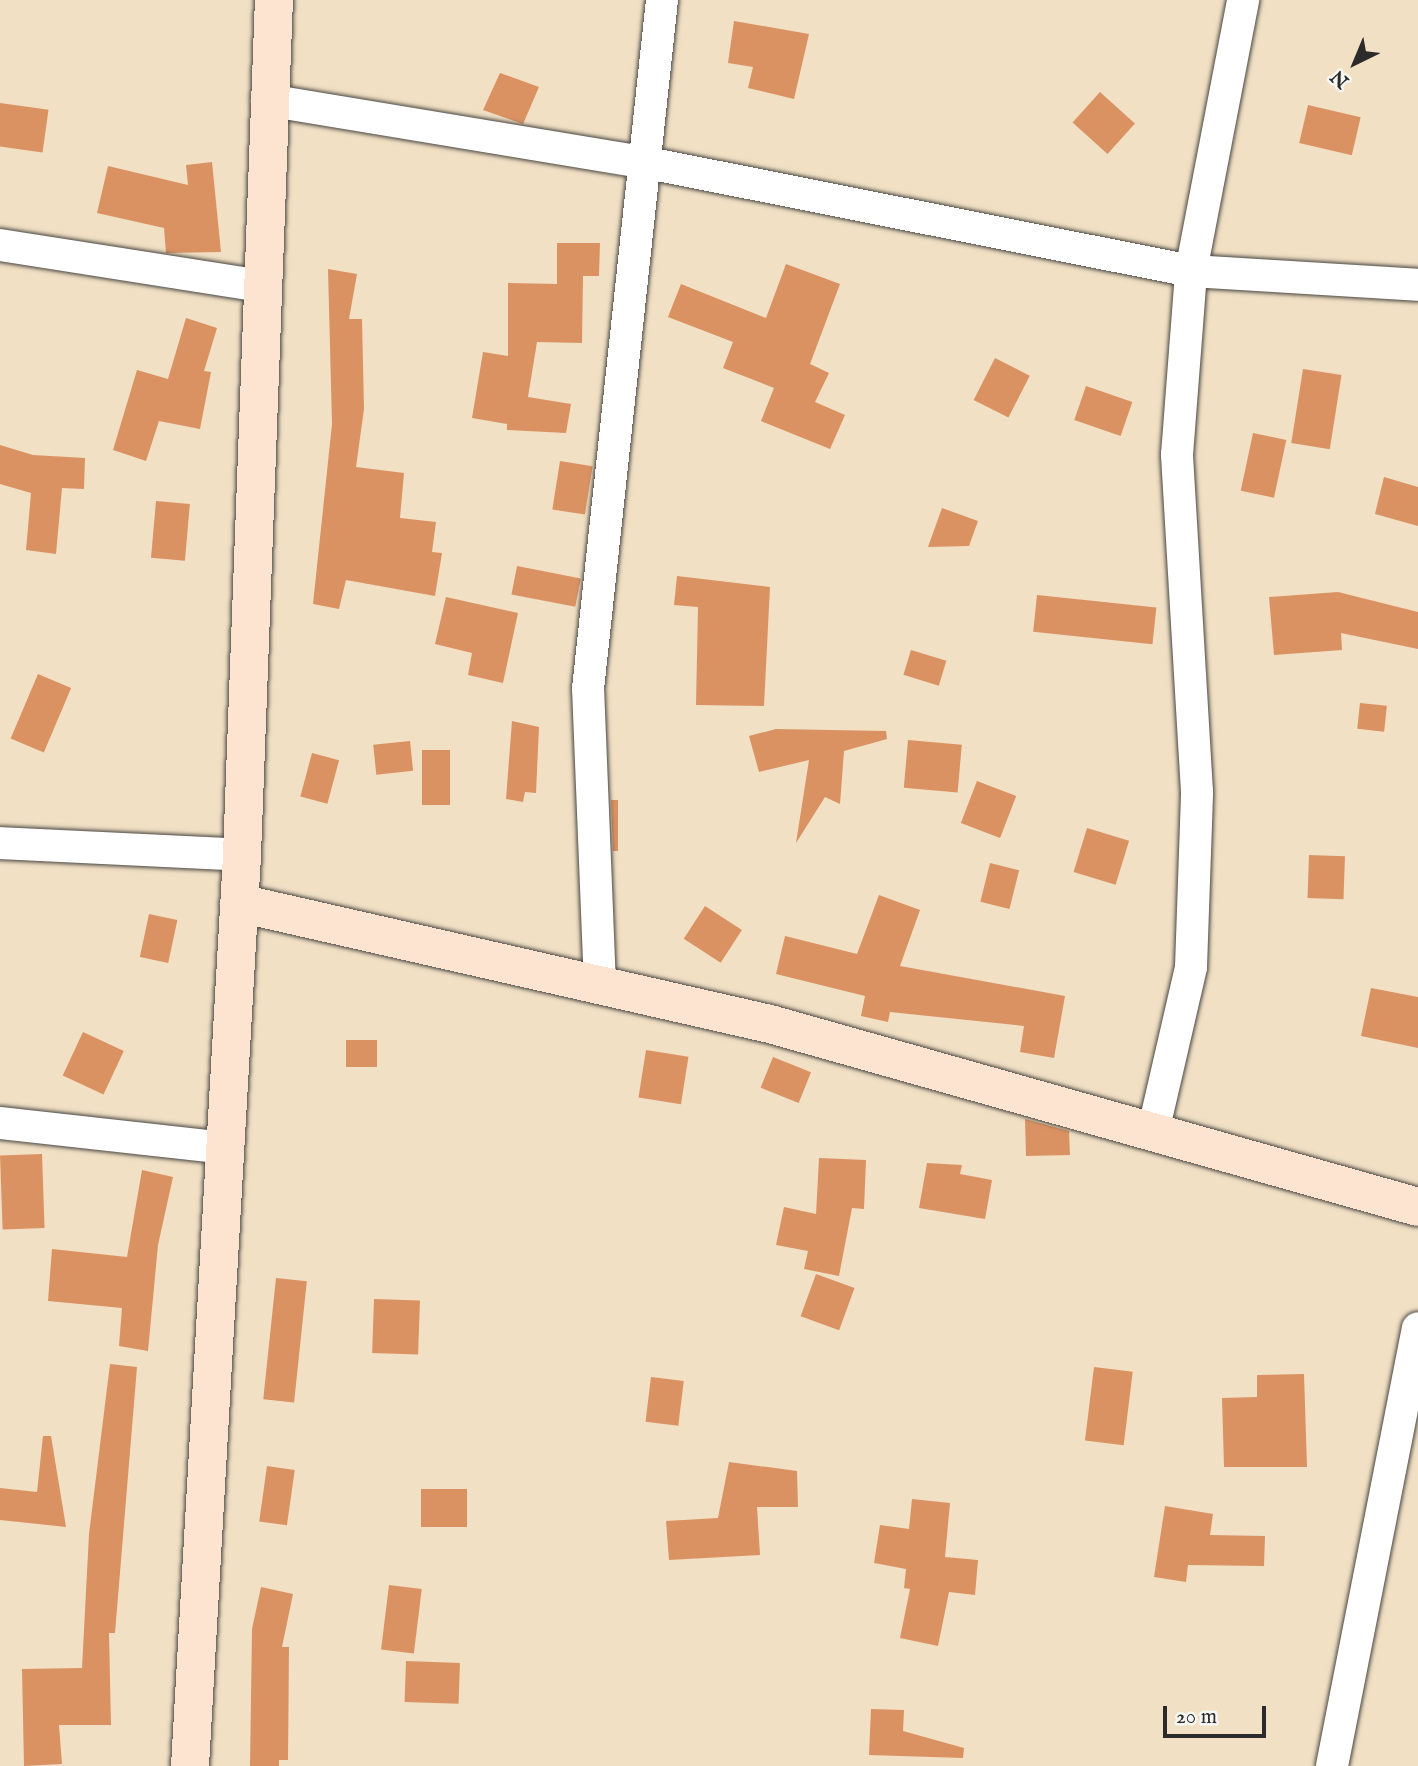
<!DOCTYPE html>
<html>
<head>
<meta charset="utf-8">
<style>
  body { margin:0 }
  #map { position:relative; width:1418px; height:1766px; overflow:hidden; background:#f1e0c4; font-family:"IM FELL English",serif }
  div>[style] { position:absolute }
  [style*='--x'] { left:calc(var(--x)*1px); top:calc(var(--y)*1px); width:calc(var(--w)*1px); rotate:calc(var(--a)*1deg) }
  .building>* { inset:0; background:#da9263; transform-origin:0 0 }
  .roads { filter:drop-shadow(0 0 2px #494642) drop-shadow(0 0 2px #494642) }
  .street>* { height:32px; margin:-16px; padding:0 16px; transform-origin:16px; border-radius:16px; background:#fff }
  .secondary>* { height:38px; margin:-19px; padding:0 19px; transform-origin:19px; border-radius:19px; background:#fde4d1 }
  span { translate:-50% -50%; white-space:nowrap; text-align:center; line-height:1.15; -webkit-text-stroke:5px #f6f6f2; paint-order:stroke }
  .north { position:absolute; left:1320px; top:28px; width:70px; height:70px; -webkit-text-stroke:5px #f6f6f2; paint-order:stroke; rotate:223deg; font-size:19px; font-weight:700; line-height:28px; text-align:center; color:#2b2b2b }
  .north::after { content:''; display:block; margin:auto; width:24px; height:32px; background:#2b2b2b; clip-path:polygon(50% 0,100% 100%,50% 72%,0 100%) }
  .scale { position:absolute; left:1163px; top:1706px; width:103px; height:32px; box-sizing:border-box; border:4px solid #2b2b2b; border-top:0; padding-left:9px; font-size:21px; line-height:24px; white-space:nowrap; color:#2b2b2b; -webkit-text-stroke:5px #f6f6f2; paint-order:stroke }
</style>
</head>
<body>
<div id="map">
  <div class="building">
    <i style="clip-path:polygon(734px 21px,809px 34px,794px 99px,748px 88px,753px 67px,728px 63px)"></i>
    <i style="clip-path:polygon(500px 73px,539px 87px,523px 124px,483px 110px)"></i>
    <i style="left:1100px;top:92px;width:47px;height:41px;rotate:42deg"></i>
    <i style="left:0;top:103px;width:49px;height:43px;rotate:8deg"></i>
    <i style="left:1308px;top:105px;width:54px;height:39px;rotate:13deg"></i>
    <i style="clip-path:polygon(212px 162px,221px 252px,166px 253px,164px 228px,97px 213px,108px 166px,188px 185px,186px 165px)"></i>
    <i style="clip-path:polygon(557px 243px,600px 243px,599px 276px,583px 276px,582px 343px,537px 342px,528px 397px,571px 404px,566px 433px,507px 430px,507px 424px,472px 418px,483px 352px,508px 356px,508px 283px,557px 284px)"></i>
    <i style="clip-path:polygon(786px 264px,840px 284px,810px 364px,829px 373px,815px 402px,845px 415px,830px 449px,761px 421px,774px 388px,723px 368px,733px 342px,668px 317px,681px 284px,766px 318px)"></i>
    <i style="clip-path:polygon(328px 269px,357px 274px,349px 319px,362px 319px,364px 409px,356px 467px,404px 473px,400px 518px,436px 522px,432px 552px,442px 553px,435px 596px,346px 580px,339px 609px,313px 604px,332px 424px)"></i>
    <i style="clip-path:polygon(186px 318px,217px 328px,204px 371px,211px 372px,200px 429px,159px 421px,146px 461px,113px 450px,137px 370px,168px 379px)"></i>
    <i style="left:995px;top:358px;width:39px;height:47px;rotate:27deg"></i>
    <i style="left:1303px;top:369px;width:39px;height:75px;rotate:9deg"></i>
    <i style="left:1086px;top:386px;width:49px;height:36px;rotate:19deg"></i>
    <i style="left:1253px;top:433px;width:34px;height:59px;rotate:12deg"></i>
    <i style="clip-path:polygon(0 445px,33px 455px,85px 458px,84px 489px,62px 488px,56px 554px,26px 550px,31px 493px,0 484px)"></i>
    <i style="left:560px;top:461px;width:33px;height:49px;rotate:9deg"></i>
    <i style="clip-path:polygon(1384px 477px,1418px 487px,1418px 526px,1375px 514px)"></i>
    <i style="left:156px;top:501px;width:34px;height:57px;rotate:5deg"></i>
    <i style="clip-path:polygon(942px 508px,978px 521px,969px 546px,928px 547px)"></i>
    <i style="left:517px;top:566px;width:65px;height:29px;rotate:11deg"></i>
    <i style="clip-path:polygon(677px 576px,770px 587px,764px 706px,696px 705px,698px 607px,674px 605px)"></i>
    <i style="clip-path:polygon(1338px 592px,1418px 612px,1418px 649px,1341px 633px,1342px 650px,1274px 655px,1269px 597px)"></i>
    <i style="left:1037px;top:595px;width:120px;height:37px;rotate:6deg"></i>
    <i style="clip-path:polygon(446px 597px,518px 613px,503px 683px,468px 675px,472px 653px,435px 644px)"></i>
    <i style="left:911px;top:650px;width:37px;height:26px;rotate:17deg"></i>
    <i style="left:38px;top:674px;width:36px;height:70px;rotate:23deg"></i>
    <i style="left:1360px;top:703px;width:27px;height:26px;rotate:6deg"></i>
    <i style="clip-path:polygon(512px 721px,539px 727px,536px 793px,525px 792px,523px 802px,506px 799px)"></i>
    <i style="clip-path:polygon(776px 729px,886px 731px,887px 739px,844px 751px,840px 804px,825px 797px,796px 843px,809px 760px,759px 772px,749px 736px)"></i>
    <i style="left:908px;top:740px;width:54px;height:48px;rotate:5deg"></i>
    <i style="left:410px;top:741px;width:30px;height:37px;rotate:84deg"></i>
    <i style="left:422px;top:750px;width:28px;height:55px"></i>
    <i style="left:312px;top:753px;width:28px;height:45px;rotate:15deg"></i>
    <i style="left:977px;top:781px;width:42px;height:45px;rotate:21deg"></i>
    <i style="clip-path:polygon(611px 800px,618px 800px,618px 851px,613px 851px)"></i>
    <i style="left:1087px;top:828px;width:44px;height:46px;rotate:17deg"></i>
    <i style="left:1309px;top:855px;width:36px;height:43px;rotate:2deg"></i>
    <i style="left:990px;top:863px;width:30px;height:40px;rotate:14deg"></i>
    <i style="clip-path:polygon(879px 895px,920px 910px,900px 966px,1065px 996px,1054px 1058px,1020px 1052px,1024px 1026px,890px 1012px,888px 1022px,861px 1016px,865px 996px,776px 974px,785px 936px,857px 954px)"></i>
    <i style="left:705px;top:906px;width:44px;height:39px;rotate:33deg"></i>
    <i style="left:149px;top:914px;width:29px;height:44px;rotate:12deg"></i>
    <i style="clip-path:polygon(1371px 988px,1418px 997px,1418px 1048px,1361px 1036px)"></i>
    <i style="left:83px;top:1032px;width:45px;height:48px;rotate:25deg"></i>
    <i style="left:346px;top:1040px;width:31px;height:27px"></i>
    <i style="left:646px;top:1050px;width:43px;height:48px;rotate:9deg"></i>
    <i style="left:773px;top:1057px;width:41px;height:33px;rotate:22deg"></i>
    <i style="clip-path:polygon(1025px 1119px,1069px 1131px,1070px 1155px,1026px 1156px)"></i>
    <i style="left:42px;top:1154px;width:74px;height:42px;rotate:88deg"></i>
    <i style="clip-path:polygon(819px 1158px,866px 1160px,864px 1209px,852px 1208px,839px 1276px,804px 1269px,808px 1251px,776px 1245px,784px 1207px,816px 1214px)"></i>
    <i style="clip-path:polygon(927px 1163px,962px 1165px,960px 1174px,992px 1180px,985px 1219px,919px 1208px)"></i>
    <i style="clip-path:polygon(142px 1170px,173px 1177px,158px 1245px,148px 1351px,119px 1346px,122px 1308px,48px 1301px,52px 1249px,127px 1257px)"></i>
    <i style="left:816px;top:1274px;width:41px;height:45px;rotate:20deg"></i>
    <i style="left:276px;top:1278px;width:31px;height:122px;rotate:6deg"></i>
    <i style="left:374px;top:1299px;width:46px;height:54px;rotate:2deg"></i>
    <i style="clip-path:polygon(110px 1364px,137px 1367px,115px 1633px,109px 1633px,111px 1725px,59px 1725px,62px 1764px,24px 1766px,22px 1669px,82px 1668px,89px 1534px)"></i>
    <i style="left:1094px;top:1367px;width:39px;height:74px;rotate:7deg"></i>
    <i style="clip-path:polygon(1304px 1374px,1307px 1467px,1224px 1467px,1222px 1398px,1257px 1397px,1257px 1375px)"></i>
    <i style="left:651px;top:1377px;width:33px;height:45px;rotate:7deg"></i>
    <i style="clip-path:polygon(43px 1436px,51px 1436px,66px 1527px,0 1520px,0 1488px,37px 1492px)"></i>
    <i style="clip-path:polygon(729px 1462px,797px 1471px,798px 1507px,757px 1507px,760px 1555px,669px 1560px,666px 1521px,718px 1518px)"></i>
    <i style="left:267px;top:1466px;width:28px;height:56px;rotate:8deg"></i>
    <i style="left:421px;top:1489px;width:46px;height:38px"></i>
    <i style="clip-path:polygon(912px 1499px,950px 1503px,945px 1557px,978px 1560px,975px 1595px,949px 1592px,938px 1646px,900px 1638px,910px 1589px,904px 1588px,906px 1569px,874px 1563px,880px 1525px,909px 1529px)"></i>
    <i style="clip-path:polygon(1165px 1506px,1213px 1514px,1210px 1535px,1265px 1536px,1264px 1566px,1188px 1565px,1186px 1582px,1154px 1577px)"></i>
    <i style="left:389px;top:1585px;width:33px;height:65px;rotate:7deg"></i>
    <i style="clip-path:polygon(261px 1587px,293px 1594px,282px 1647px,289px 1647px,288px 1760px,279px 1760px,279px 1766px,250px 1766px,252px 1629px)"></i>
    <i style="left:406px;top:1661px;width:54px;height:41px;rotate:2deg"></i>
    <i style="clip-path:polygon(871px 1709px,904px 1710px,903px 1731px,964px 1748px,963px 1758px,869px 1755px)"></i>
  </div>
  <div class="roads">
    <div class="street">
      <i style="--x:267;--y:100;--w:386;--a:9.4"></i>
      <i style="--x:648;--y:163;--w:554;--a:11.25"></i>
      <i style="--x:1191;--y:271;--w:227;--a:3.5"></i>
      <i style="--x:0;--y:245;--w:264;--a:8.9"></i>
      <i style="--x:0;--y:843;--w:242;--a:2.8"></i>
      <i style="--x:600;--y:986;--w:297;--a:-92.3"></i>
      <i style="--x:588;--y:689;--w:693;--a:-83.87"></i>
      <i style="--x:0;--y:1123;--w:226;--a:6.3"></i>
      <i style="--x:1153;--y:1132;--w:169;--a:-77"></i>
      <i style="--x:1191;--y:967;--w:175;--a:-88"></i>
      <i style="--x:1197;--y:792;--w:338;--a:-93.4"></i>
      <i style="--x:1177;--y:455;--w:185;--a:-85.6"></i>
      <i style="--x:1191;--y:271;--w:276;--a:-79.1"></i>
      <i style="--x:1332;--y:1766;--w:446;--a:-78.9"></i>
    </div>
    <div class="secondary">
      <i style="--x:239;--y:903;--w:545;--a:12.84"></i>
      <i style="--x:770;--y:1024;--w:673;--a:15.77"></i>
      <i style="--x:190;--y:1766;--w:912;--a:-86.73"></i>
      <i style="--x:242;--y:855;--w:856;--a:-87.86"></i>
    </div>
  </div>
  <div class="north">N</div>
  <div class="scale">20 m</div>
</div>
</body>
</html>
